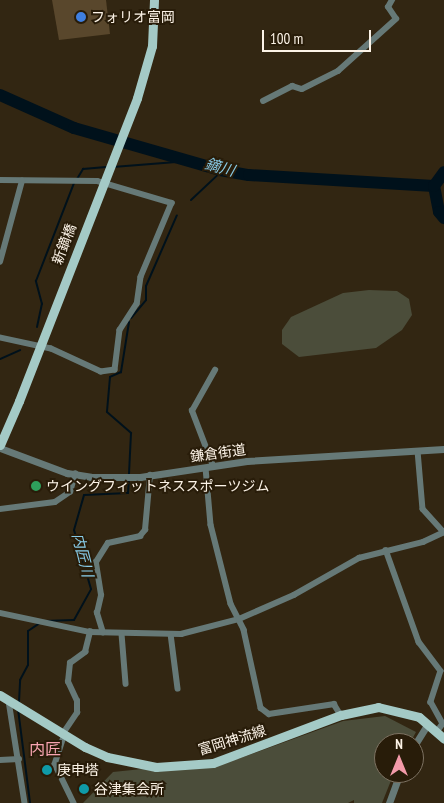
<!DOCTYPE html>
<html>
<head>
<meta charset="utf-8">
<style>
  body { margin:0 }
  #map { position:relative; width:444px; height:803px; overflow:hidden; background:#322612; font-family:"PT Sans Narrow","Noto Sans JP",sans-serif }
  div>[style] { position:absolute }
  [style*='--x'] { left:calc(var(--x)*1px); top:calc(var(--y)*1px); width:calc(var(--w)*1px); rotate:calc(var(--a)*1deg) }
  .green>* { inset:0; background:#4b4d3a }
  .stream>* { height:2px; margin:-1px; padding:0 1px; transform-origin:1px; border-radius:1px; background:#00111b }
  .river>* { height:12px; margin:-6px; padding:0 6px; transform-origin:6px; border-radius:6px; background:#00111b }
  .building>* { inset:0; background:#59472c }
  .minor>* { height:5.5px; margin:-2.75px; padding:0 2.75px; transform-origin:2.75px; border-radius:2.75px; background:#667977 }
  .tertiary>* { height:7px; margin:-3.5px; padding:0 3.5px; transform-origin:3.5px; border-radius:3.5px; background:#667977 }
  .primary>* { height:9px; margin:-4.5px; padding:0 4.5px; transform-origin:4.5px; border-radius:4.5px; background:#a4cac6 }
  .primary-bridge>* { height:9px; margin:-4.5px; padding:0 4.5px; transform-origin:4.5px; border-radius:4.5px; background:#a4cac6 }
  .dots>* { width:14px; height:14px; translate:-50% -50%; box-sizing:border-box; border:2px solid #281c09; border-radius:50% }
  span { translate:-50% -50%; white-space:nowrap; text-align:center; line-height:1.15; -webkit-text-stroke:4px #281c09; paint-order:stroke }
  .poi-label { font-size:14px; color:#fcf3e7 }
  .left { translate:0 -50%; text-align:left }
  .street-label { font-size:14px; color:#fcf3e7 }
  .water-label { font-size:15px; color:#88cbe7; font-style:italic }
  .quarter-label { font-size:16px; color:#f7a4b1 }
  .north { position:absolute; left:374px; top:733px; width:50px; height:50px; box-sizing:border-box; background:#281c09; border:1px solid #7d7262; border-radius:50%; rotate:0deg; font-size:14px; font-weight:700; line-height:20px; text-align:center; color:#fcf3e7 }
  .north::after { content:''; display:block; margin:auto; width:18px; height:22px; background:#f39aa9; clip-path:polygon(50% 0,100% 100%,50% 72%,0 100%) }
  .scale { position:absolute; left:262px; top:30px; width:109px; height:22px; box-sizing:border-box; border:2px solid #fcf3e7; border-top:0; padding-left:6px; font-size:15px; line-height:18px; white-space:nowrap; color:#fcf3e7; -webkit-text-stroke:4px #281c09; paint-order:stroke }
</style>
</head>
<body>
<div id="map">
  <div class="green">
    <i style="clip-path:polygon(369px 290px,397px 291px,409px 299px,412px 315px,402px 330px,376px 348px,299px 357px,282px 344px,282px 330px,291px 317px,343px 293px)"></i>
    <i style="clip-path:polygon(385px 716px,416px 732px,410px 743px,384px 743px,384px 773px,394px 773px,382px 803px,354px 803px,354px 800px,348px 803px,83px 803px,113px 772px,238px 759px,343px 721px)"></i>
  </div>
  <div class="stream">
    <i style="--x:113;--y:167;--w:76;--a:-4.5"></i>
    <i style="--x:77;--y:179;--w:12;--a:-59"></i>
    <i style="--x:83;--y:169;--w:23;--a:-5"></i>
    <i style="--x:191;--y:200;--w:44;--a:-43.2"></i>
    <i style="--x:131;--y:318;--w:23;--a:-50"></i>
    <i style="--x:146;--y:300;--w:14;--a:-90"></i>
    <i style="--x:146;--y:286;--w:77;--a:-66.4"></i>
    <i style="--x:129;--y:322;--w:51;--a:99.1"></i>
    <i style="--x:121;--y:372;--w:12;--a:156"></i>
    <i style="--x:110;--y:377;--w:35;--a:95"></i>
    <i style="--x:107;--y:412;--w:32;--a:41"></i>
    <i style="--x:131;--y:433;--w:41;--a:92.8"></i>
    <i style="--x:37;--y:327;--w:24;--a:-78"></i>
    <i style="--x:42;--y:304;--w:24;--a:-105"></i>
    <i style="--x:36;--y:281;--w:105;--a:-68.8"></i>
    <i style="--x:0;--y:359;--w:22;--a:-24"></i>
    <i style="--x:44;--y:621;--w:30;--a:-2"></i>
    <i style="--x:74;--y:620;--w:35;--a:-61"></i>
    <i style="--x:91;--y:589;--w:61;--a:-106.1"></i>
    <i style="--x:74;--y:530;--w:36;--a:-74"></i>
    <i style="--x:84;--y:495;--w:44;--a:-2.6"></i>
    <i style="--x:128;--y:493;--w:14;--a:-86"></i>
    <i style="--x:19;--y:702;--w:22;--a:-87"></i>
    <i style="--x:20;--y:680;--w:17;--a:-62"></i>
    <i style="--x:28;--y:665;--w:34;--a:-90"></i>
    <i style="--x:28;--y:631;--w:14;--a:-34"></i>
    <i style="--x:18;--y:709;--w:95;--a:82.7"></i>
  </div>
  <div class="river">
    <i style="--x:0;--y:95;--w:81;--a:24"></i>
    <i style="--x:74;--y:128;--w:152;--a:16"></i>
    <i style="--x:220;--y:170;--w:29;--a:10"></i>
    <i style="--x:249;--y:175;--w:185;--a:3.4"></i>
    <i style="--x:434;--y:186;--w:26;--a:79"></i>
    <i style="--x:439;--y:212;--w:8;--a:50"></i>
    <i style="--x:434;--y:186;--w:17;--a:-54"></i>
  </div>
  <div class="building">
    <i style="clip-path:polygon(52px 0,106px 0,110px 34px,59px 40px)"></i>
  </div>
  <div class="minor">
    <i style="--x:263;--y:101;--w:33;--a:-27"></i>
    <i style="--x:292;--y:86;--w:10;--a:17"></i>
    <i style="--x:302;--y:89;--w:40;--a:-26.6"></i>
    <i style="--x:338;--y:71;--w:78;--a:-41.9"></i>
    <i style="--x:396;--y:19;--w:14;--a:-124"></i>
    <i style="--x:388;--y:7;--w:8;--a:-60"></i>
    <i style="--x:0;--y:180;--w:97;--a:0.6"></i>
    <i style="--x:97;--y:181;--w:78;--a:16.3"></i>
    <i style="--x:172;--y:203;--w:80;--a:112.7"></i>
    <i style="--x:141;--y:277;--w:27;--a:98"></i>
    <i style="--x:137;--y:304;--w:31;--a:123"></i>
    <i style="--x:120;--y:330;--w:40;--a:97.1"></i>
    <i style="--x:115;--y:370;--w:14;--a:172"></i>
    <i style="--x:101;--y:372;--w:55;--a:-155.3"></i>
    <i style="--x:51;--y:349;--w:52;--a:-167.8"></i>
    <i style="--x:0;--y:262;--w:84;--a:-74.8"></i>
    <i style="--x:418;--y:451;--w:58;--a:85.1"></i>
    <i style="--x:423;--y:509;--w:31;--a:48"></i>
    <i style="--x:213;--y:466;--w:59;--a:-110.9"></i>
    <i style="--x:192;--y:411;--w:47;--a:-60.7"></i>
    <i style="--x:206;--y:468;--w:57;--a:85"></i>
    <i style="--x:211;--y:525;--w:81;--a:75.8"></i>
    <i style="--x:231;--y:604;--w:29;--a:63"></i>
    <i style="--x:244;--y:630;--w:80;--a:77.7"></i>
    <i style="--x:261;--y:708;--w:10;--a:37"></i>
    <i style="--x:269;--y:714;--w:66;--a:-8.7"></i>
    <i style="--x:334;--y:704;--w:13;--a:58"></i>
    <i style="--x:0;--y:509;--w:55;--a:-7.3"></i>
    <i style="--x:55;--y:502;--w:18;--a:-34"></i>
    <i style="--x:70;--y:492;--w:19;--a:-74"></i>
    <i style="--x:386;--y:550;--w:98;--a:70.3"></i>
    <i style="--x:419;--y:642;--w:36;--a:53"></i>
    <i style="--x:441;--y:671;--w:33;--a:108"></i>
    <i style="--x:431;--y:702;--w:25;--a:61"></i>
    <i style="--x:443;--y:724;--w:9;--a:126"></i>
    <i style="--x:0;--y:613;--w:92;--a:11.9"></i>
    <i style="--x:90;--y:632;--w:91;--a:1.3"></i>
    <i style="--x:181;--y:634;--w:60;--a:-14.5"></i>
    <i style="--x:239;--y:619;--w:60;--a:-23.6"></i>
    <i style="--x:294;--y:595;--w:75;--a:-29.6"></i>
    <i style="--x:359;--y:558;--w:66;--a:-14"></i>
    <i style="--x:423;--y:542;--w:23;--a:-25"></i>
    <i style="--x:103;--y:633;--w:21;--a:-107"></i>
    <i style="--x:97;--y:613;--w:18;--a:-77"></i>
    <i style="--x:101;--y:595;--w:33;--a:-99"></i>
    <i style="--x:96;--y:562;--w:22;--a:-58"></i>
    <i style="--x:108;--y:543;--w:33;--a:-12"></i>
    <i style="--x:140;--y:536;--w:8;--a:-50"></i>
    <i style="--x:145;--y:530;--w:55;--a:-84.8"></i>
    <i style="--x:122;--y:634;--w:50;--a:85.4"></i>
    <i style="--x:171;--y:634;--w:55;--a:82.7"></i>
    <i style="--x:9;--y:701;--w:103;--a:81.1"></i>
    <i style="--x:62;--y:735;--w:27;--a:-56"></i>
    <i style="--x:77;--y:713;--w:12;--a:-90"></i>
    <i style="--x:77;--y:701;--w:21;--a:-115"></i>
    <i style="--x:68;--y:682;--w:19;--a:-84"></i>
    <i style="--x:70;--y:663;--w:19;--a:-36"></i>
    <i style="--x:85;--y:652;--w:21;--a:-76"></i>
    <i style="--x:64;--y:737;--w:28;--a:108"></i>
    <i style="--x:55;--y:764;--w:43;--a:64"></i>
    <i style="--x:0;--y:760;--w:19;--a:-3"></i>
  </div>
  <div class="tertiary">
    <i style="--x:0;--y:448;--w:72;--a:20.5"></i>
    <i style="--x:67;--y:473;--w:24;--a:9"></i>
    <i style="--x:91;--y:477;--w:49;--a:0"></i>
    <i style="--x:140;--y:477;--w:108;--a:-8.5"></i>
    <i style="--x:247;--y:461;--w:197;--a:-3.5"></i>
    <i style="--x:414;--y:746;--w:26;--a:-58"></i>
    <i style="--x:389;--y:803;--w:32;--a:-70"></i>
  </div>
  <div class="primary">
    <i style="--x:137;--y:98;--w:54;--a:-73.9"></i>
    <i style="--x:152;--y:46;--w:46;--a:-87.5"></i>
    <i style="--x:0;--y:445;--w:48;--a:-66.6"></i>
    <i style="--x:0;--y:695;--w:100;--a:31.5"></i>
    <i style="--x:85;--y:747;--w:24;--a:24"></i>
    <i style="--x:107;--y:757;--w:50;--a:11.5"></i>
    <i style="--x:156;--y:767;--w:57;--a:-4"></i>
    <i style="--x:213;--y:763;--w:137;--a:-20.6"></i>
    <i style="--x:341;--y:715;--w:38;--a:-12"></i>
    <i style="--x:378;--y:707;--w:42;--a:13.7"></i>
    <i style="--x:419;--y:717;--w:33;--a:41"></i>
  </div>
  <div class="primary-bridge">
    <i style="--x:19;--y:401;--w:325;--a:-68.7"></i>
  </div>
  <div class="dots">
    <i style="left:81px;top:17px;background:#3f7fe0"></i>
    <i style="left:36px;top:486px;background:#2e9e5b"></i>
    <i style="left:47px;top:770px;background:#0f9aa8"></i>
    <i style="left:84px;top:789px;background:#0f9aa8"></i>
  </div>
  <div class="poi-label">
    <span class="left" style="left:91px;top:17px">フォリオ富岡</span>
    <span class="left" style="left:46px;top:486px">ウイングフィットネススポーツジム</span>
    <span class="left" style="left:57px;top:770px">庚申塔</span>
    <span class="left" style="left:94px;top:789px">谷津集会所</span>
  </div>
  <div class="street-label">
    <span style="left:64px;top:244px;rotate:-69deg">新鏑橋</span>
    <span style="left:218px;top:453px;rotate:-8deg">鎌倉街道</span>
    <span style="left:232px;top:740px;rotate:-17deg">富岡神流線</span>
  </div>
  <div class="water-label">
    <span style="left:220px;top:167px;rotate:15deg">鏑川</span>
    <span style="left:83px;top:555px;rotate:76deg">内匠川</span>
  </div>
  <div class="quarter-label">
    <span style="left:45px;top:749px">内匠</span>
  </div>
  <div class="north">N</div>
  <div class="scale">100 m</div>
</div>
</body>
</html>
